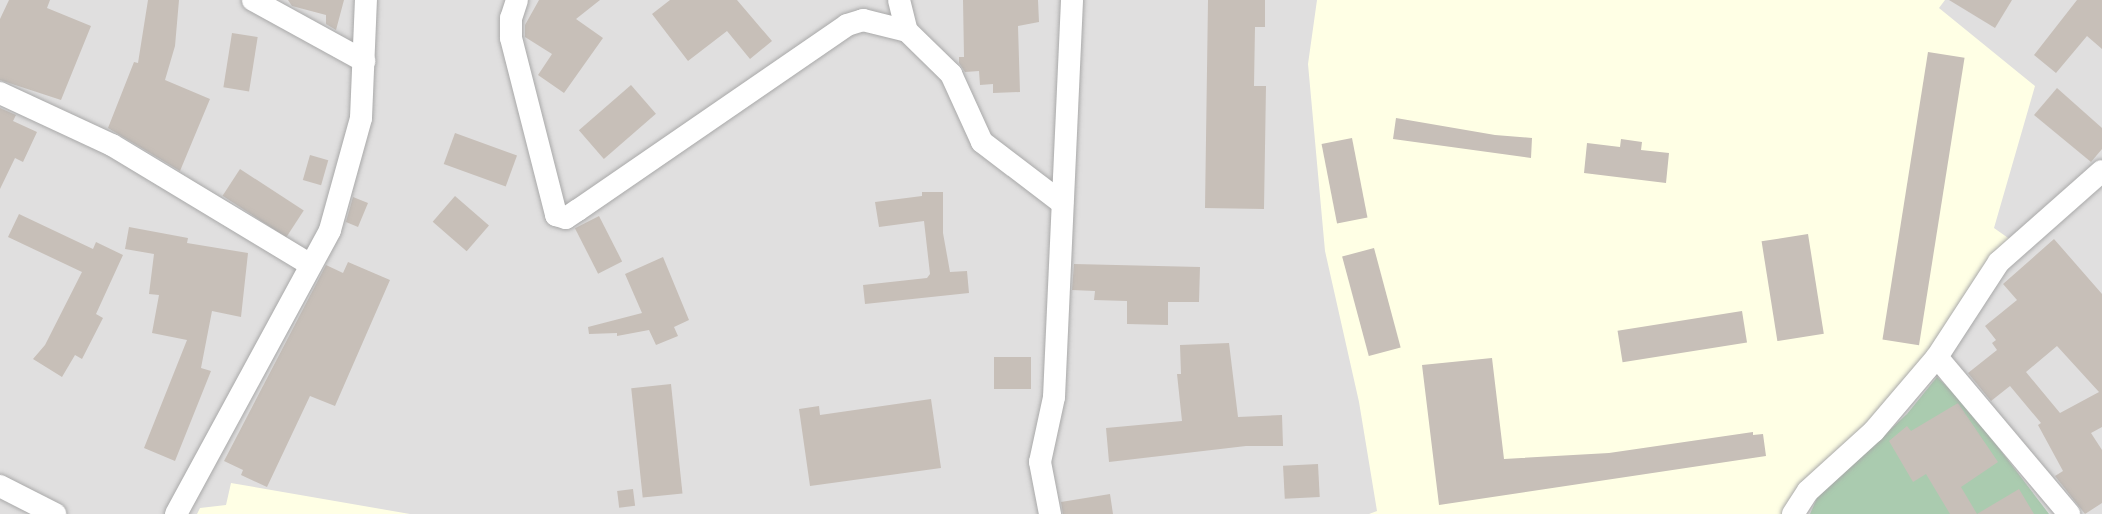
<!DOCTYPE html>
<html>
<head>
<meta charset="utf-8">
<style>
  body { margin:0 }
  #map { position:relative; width:2102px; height:514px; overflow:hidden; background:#f2efe9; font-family:"Sofia Sans Condensed",sans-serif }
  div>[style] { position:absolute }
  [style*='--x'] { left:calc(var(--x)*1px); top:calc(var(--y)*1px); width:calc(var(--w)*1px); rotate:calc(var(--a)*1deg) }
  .residential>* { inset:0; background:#e0dfdf; transform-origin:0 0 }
  .education>* { inset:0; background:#ffffe5 }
  .cemetery>* { inset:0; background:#aacbaf }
  .building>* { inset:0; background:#c7bfb8; transform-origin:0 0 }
  .roads { filter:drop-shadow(0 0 2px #a9a9a9) drop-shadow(0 0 2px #a9a9a9) }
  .minor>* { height:22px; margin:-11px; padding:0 11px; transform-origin:11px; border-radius:11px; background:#fff }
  span { translate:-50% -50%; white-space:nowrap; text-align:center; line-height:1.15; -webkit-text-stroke:6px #fff; paint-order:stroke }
</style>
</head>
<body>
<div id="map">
  <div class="residential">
    <i style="left:0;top:0;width:2102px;height:514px"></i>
  </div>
  <div class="education">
    <i style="clip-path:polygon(1317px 0,1945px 0,1939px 8px,2035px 86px,1994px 228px,2011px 240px,1900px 392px,1788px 514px,1369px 514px,1377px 511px,1359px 402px,1325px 251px,1308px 64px)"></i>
    <i style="clip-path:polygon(231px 483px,410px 514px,197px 514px,200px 508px,226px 505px)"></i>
  </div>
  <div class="cemetery">
    <i style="clip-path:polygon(1937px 377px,1966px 405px,2049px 514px,1810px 514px,1817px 498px,1907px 414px)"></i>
  </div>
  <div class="building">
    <i style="clip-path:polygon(9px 0,50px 0,47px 8px,91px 26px,61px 100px,0 80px,0 19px)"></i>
    <i style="clip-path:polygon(148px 0,179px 0,175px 46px,165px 80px,210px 99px,180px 171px,108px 128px,134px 62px,138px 63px)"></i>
    <i style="clip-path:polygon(288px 0,344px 0,336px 30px,326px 24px,326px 15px,292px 6px)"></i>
    <i style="clip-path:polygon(539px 0,600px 0,576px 19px,603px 38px,564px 93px,538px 75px,552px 54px,525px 37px,525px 25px)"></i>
    <i style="clip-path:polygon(670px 0,737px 0,772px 41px,750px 59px,727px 31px,688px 61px,652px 14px)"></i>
    <i style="clip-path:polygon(963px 0,1038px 0,1039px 22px,1018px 26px,1020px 92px,993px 93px,993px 84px,980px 85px,979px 71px,965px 72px,959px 63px,959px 57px,964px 57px)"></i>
    <i style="clip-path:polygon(1208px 0,1265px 0,1265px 27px,1255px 27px,1254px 86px,1266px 86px,1264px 209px,1205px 208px)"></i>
    <i style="clip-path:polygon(1949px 0,2012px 0,1995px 28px)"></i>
    <i style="clip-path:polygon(2077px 0,2102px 0,2102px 49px,2087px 36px,2056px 73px,2034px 55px)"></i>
    <i style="left:232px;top:33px;width:26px;height:55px;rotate:9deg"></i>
    <i style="left:1928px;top:52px;width:37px;height:291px;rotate:9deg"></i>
    <i style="left:631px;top:85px;width:38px;height:69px;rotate:49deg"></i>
    <i style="clip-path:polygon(2057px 88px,2102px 128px,2102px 149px,2091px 162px,2034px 115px)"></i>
    <i style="clip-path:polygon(0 108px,16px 115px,13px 121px,37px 132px,23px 162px,15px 158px,0 189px)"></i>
    <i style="clip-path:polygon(1396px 118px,1495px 135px,1532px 138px,1531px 158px,1393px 139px)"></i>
    <i style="left:455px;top:133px;width:66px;height:33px;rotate:20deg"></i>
    <i style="left:1352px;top:138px;width:81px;height:31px;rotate:79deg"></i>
    <i style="clip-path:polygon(1621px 139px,1642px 142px,1641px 150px,1669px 153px,1666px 183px,1584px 173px,1587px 143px,1620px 147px)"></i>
    <i style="left:310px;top:155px;width:19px;height:26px;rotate:16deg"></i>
    <i style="left:240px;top:169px;width:76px;height:32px;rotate:33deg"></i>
    <i style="clip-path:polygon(922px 192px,943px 192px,943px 233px,950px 272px,967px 271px,969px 293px,865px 304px,863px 285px,927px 278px,930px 274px,924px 221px,879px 227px,875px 202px,922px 196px)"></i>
    <i style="left:455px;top:196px;width:45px;height:34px;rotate:41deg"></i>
    <i style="clip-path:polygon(353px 197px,368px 203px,358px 227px,346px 222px)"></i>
    <i style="clip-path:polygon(19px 214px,93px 249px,96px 242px,123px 255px,96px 314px,103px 318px,82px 359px,75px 355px,62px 377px,33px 359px,45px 345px,82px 272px,8px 237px)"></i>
    <i style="left:599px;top:216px;width:51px;height:27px;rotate:63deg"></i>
    <i style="clip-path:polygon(129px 227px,188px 238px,187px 243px,248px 253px,241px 317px,212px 311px,201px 368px,211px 371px,175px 461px,144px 448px,187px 340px,152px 333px,159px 295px,149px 294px,154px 254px,125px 249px)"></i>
    <i style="left:1808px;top:234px;width:101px;height:47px;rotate:81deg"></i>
    <i style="clip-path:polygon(evenodd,2054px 239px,2102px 294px,2102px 427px,2091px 433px,2102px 450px,2102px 503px,2085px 514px,2055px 476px,2063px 471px,2038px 425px,2041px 423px,2010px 386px,1991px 401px,1968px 373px,1997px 350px,1992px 343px,1996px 340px,1985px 326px,2017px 300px,2003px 284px,2054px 239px,2057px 346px,2099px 392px,2060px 413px,2026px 372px,2057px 346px)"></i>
    <i style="left:1374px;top:248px;width:103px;height:33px;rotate:75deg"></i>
    <i style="clip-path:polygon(663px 257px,689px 320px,674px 327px,678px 336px,656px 345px,649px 330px,617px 336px,617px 333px,589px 334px,588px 327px,642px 313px,625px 274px)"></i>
    <i style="clip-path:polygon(348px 262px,390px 280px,335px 406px,310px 396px,267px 487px,241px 475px,243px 470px,224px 461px,326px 265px,343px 273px)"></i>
    <i style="clip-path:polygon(1074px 264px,1200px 267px,1199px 302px,1168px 302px,1168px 325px,1127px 324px,1127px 301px,1094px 300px,1095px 291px,1072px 290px)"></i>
    <i style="left:1742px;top:311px;width:32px;height:126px;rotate:81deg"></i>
    <i style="clip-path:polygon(1229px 343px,1238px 417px,1282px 415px,1283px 446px,1246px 446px,1109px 462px,1106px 428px,1182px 421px,1177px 374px,1181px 374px,1180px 345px)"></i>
    <i style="left:994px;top:357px;width:37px;height:32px"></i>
    <i style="clip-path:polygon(1492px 358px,1504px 459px,1609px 453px,1753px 432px,1753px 435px,1763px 434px,1766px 456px,1439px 505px,1422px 365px)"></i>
    <i style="left:671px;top:384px;width:110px;height:40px;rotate:84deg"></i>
    <i style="clip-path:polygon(931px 399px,941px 468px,810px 486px,799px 409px,819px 406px,820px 415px)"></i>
    <i style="clip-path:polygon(1958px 403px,1998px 462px,1961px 487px,1977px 514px,2019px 489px,2034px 514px,1950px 514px,1926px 474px,1913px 482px,1889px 441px,1907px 426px,1911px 431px)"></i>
    <i style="left:1318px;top:464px;width:33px;height:35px;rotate:87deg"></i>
    <i style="left:633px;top:489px;width:17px;height:16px;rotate:83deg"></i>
    <i style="clip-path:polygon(1110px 494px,1113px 514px,1063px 514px,1061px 502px)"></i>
  </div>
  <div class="roads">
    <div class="minor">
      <i style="--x:253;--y:0;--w:127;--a:28.8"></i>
      <i style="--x:517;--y:0;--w:19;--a:108"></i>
      <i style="--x:511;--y:18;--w:20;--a:90"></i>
      <i style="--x:511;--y:38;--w:183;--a:75.7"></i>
      <i style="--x:556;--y:215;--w:10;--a:17"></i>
      <i style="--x:566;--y:218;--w:14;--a:-34"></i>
      <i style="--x:578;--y:210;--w:326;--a:-34.5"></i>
      <i style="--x:847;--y:25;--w:17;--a:-17"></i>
      <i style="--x:863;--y:20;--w:45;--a:14"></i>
      <i style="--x:907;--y:31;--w:62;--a:44.3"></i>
      <i style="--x:951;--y:74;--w:75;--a:65.5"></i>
      <i style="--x:982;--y:142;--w:101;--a:37.3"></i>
      <i style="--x:899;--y:0;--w:32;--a:76"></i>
      <i style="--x:0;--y:93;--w:123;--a:24.9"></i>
      <i style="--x:112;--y:145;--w:232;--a:31.1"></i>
      <i style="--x:1937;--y:357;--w:205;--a:49.9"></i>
      <i style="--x:0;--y:486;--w:62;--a:27"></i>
      <i style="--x:176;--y:514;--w:323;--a:-61.5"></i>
      <i style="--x:330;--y:230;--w:116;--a:-74.5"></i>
      <i style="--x:361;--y:118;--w:118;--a:-87.6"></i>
      <i style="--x:1050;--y:514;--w:53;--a:-100.9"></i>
      <i style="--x:1040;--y:462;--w:66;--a:-77.8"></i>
      <i style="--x:1054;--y:397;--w:397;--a:-87.4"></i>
      <i style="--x:1793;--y:514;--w:27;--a:-57"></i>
      <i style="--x:1808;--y:491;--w:89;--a:-42.3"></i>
      <i style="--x:1874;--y:431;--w:97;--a:-49.6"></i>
      <i style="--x:1937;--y:357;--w:113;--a:-56.9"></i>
      <i style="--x:1999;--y:262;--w:137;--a:-41.5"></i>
    </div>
  </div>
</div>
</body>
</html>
